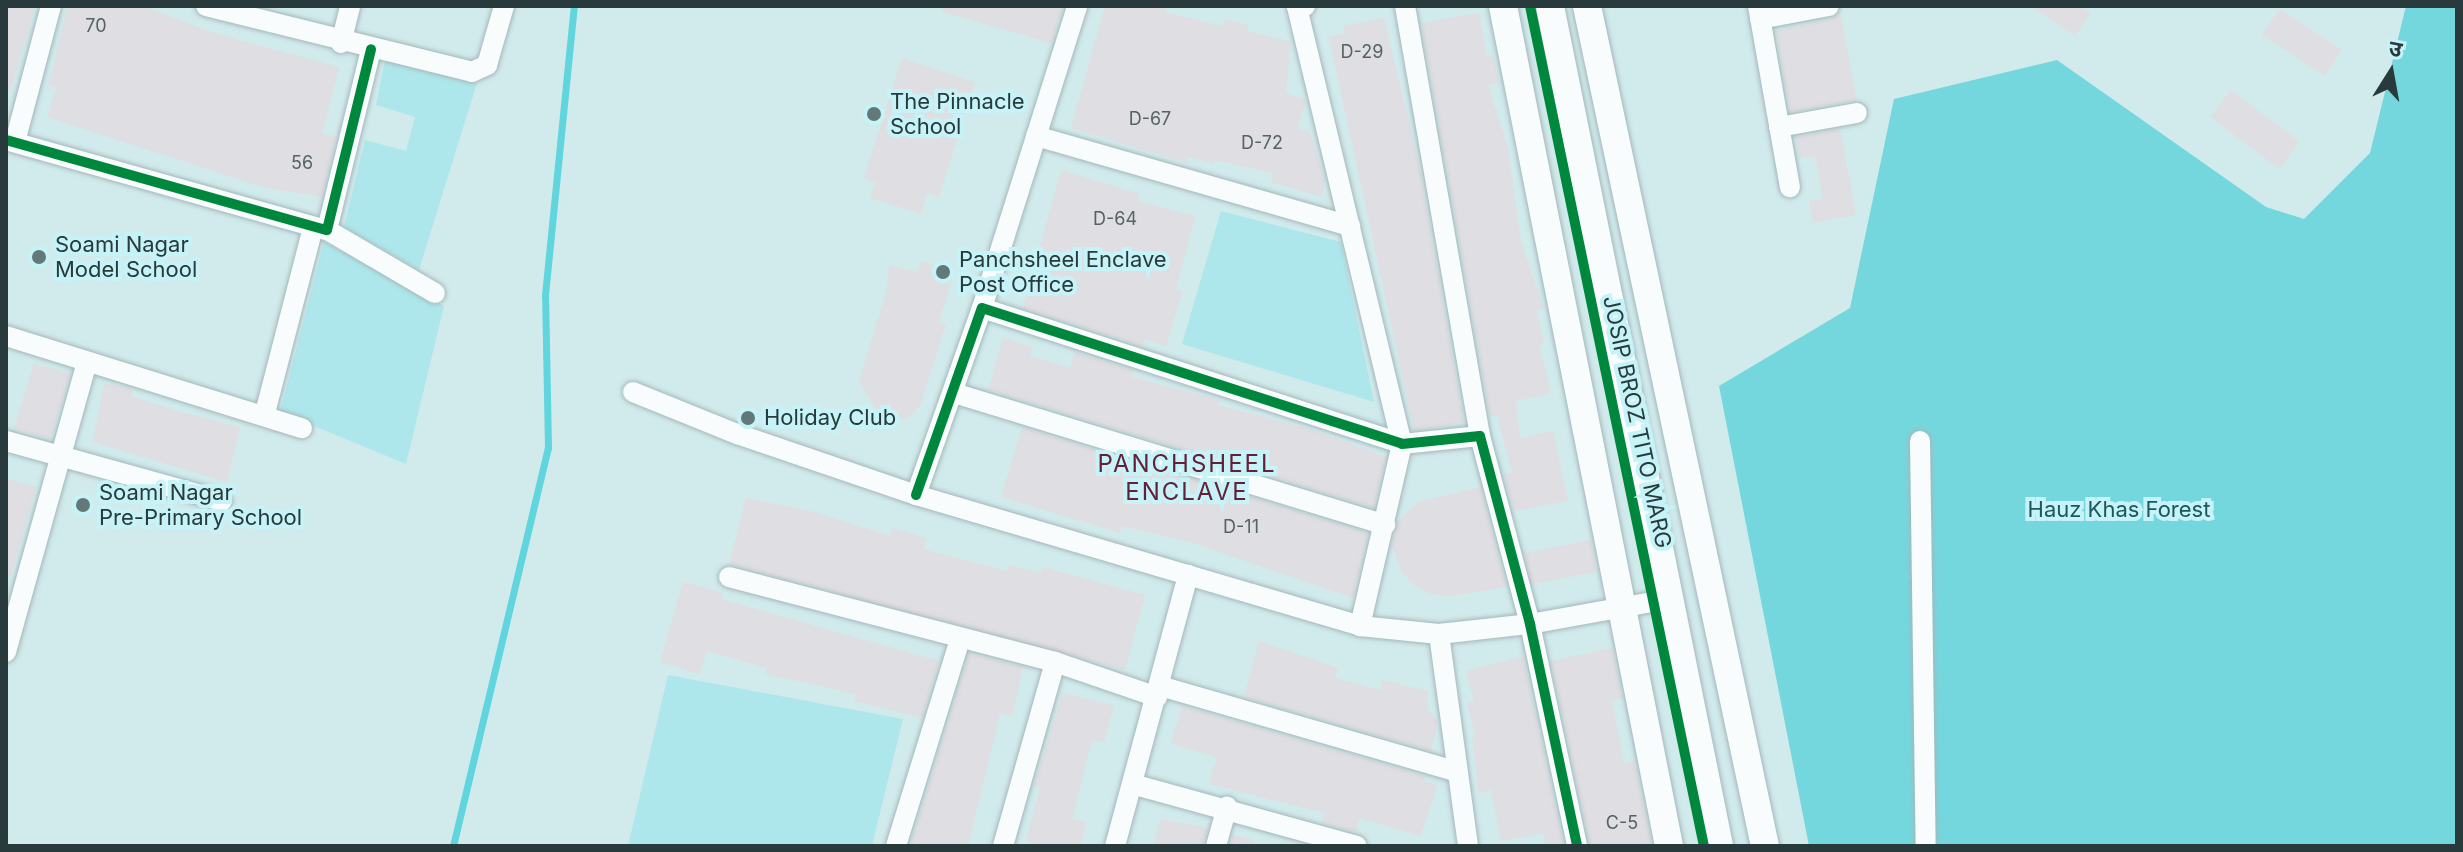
<!DOCTYPE html>
<html>
<head>
<meta charset="utf-8">
<style>
  body { margin:0 }
  #map { position:relative; width:2463px; height:852px; overflow:hidden; background:#d1eaec; font-family:Inter,"Noto Sans Devanagari",sans-serif }
  div>[style] { position:absolute }
  [style*='--x'] { left:calc(var(--x)*1px); top:calc(var(--y)*1px); width:calc(var(--w)*1px); rotate:calc(var(--a)*1deg) }
  .green>* { inset:0; background:#aee7eb }
  .forest>* { inset:0; background:#75d7de }
  .stream>* { height:7px; margin:-3.5px; padding:0 3.5px; transform-origin:3.5px; border-radius:3.5px; background:#61d5dd }
  .building>* { inset:0; background:#dfdee2; transform-origin:0 0 }
  .roads { filter:drop-shadow(0 0 2px #a4b8ba) drop-shadow(0 0 2px #a4b8ba) }
  .street>* { height:20px; margin:-10px; padding:0 10px; transform-origin:10px; border-radius:10px; background:#f8fcfc }
  .secondary>* { height:28px; margin:-14px; padding:0 14px; transform-origin:14px; border-radius:14px; background:#f8fcfc }
  .cycleway>* { height:10px; margin:-5px; padding:0 5px; transform-origin:5px; border-radius:5px; background:#00873e }
  .dots>* { width:22px; height:22px; translate:-50% -50%; box-sizing:border-box; border:4px solid #c6f3f7; border-radius:50% }
  span { translate:-50% -50%; white-space:nowrap; text-align:center; line-height:1.15; -webkit-text-stroke:8px #c6f3f7; paint-order:stroke }
  .number-label { font-size:18px; color:#566365 }
  .number-label span { -webkit-text-stroke-width:0 }
  .poi-label { font-size:22px; color:#283a3b }
  .left { translate:0 -50%; text-align:left }
  .street-label { font-size:22px; color:#283a3b }
  .park-label { font-size:22px; color:#1b585d }
  .neighbourhood-label { font-size:24px; color:#642039; letter-spacing:2px }
  .frame { position:absolute; inset:0; border:8px solid #283a3b; pointer-events:none }
  .north { position:absolute; left:2351px; top:32px; width:80px; height:80px; -webkit-text-stroke:6px #c6f3f7; paint-order:stroke; rotate:11deg; font-size:22px; font-weight:700; line-height:32px; text-align:center; color:#283a3b }
  .north::after { content:''; display:block; margin:auto; width:28px; height:36px; background:#283a3b; clip-path:polygon(50% 0,100% 100%,50% 72%,0 100%) }
</style>
</head>
<body>
<div id="map">
  <div class="green">
    <i style="clip-path:polygon(385px 60px,477px 83px,419px 270px,344px 227px,365px 140px,406px 151px,415px 117px,376px 105px)"></i>
    <i style="clip-path:polygon(1221px 211px,1341px 242px,1374px 402px,1182px 344px)"></i>
    <i style="clip-path:polygon(324px 242px,444px 306px,406px 464px,280px 412px)"></i>
    <i style="clip-path:polygon(668px 675px,903px 719px,872px 846px,628px 846px)"></i>
  </div>
  <div class="forest">
    <i style="clip-path:polygon(2406px 6px,2457px 6px,2457px 846px,1809px 846px,1719px 386px,1850px 308px,1894px 99px,2057px 60px,2266px 207px,2304px 219px,2370px 153px)"></i>
  </div>
  <div class="stream">
    <i style="--x:453;--y:846;--w:409;--a:-76.6"></i>
    <i style="--x:548;--y:448;--w:153;--a:-91.1"></i>
    <i style="--x:545;--y:295;--w:290;--a:-84.3"></i>
  </div>
  <div class="building">
    <i style="clip-path:polygon(6px 6px,35px 6px,11px 89px,6px 89px)"></i>
    <i style="clip-path:polygon(68px 6px,143px 6px,214px 33px,339px 67px,322px 134px,336px 137px,322px 197px,262px 187px,47px 117px,56px 88px,48px 86px)"></i>
    <i style="clip-path:polygon(943px 6px,1063px 6px,1052px 43px,942px 12px)"></i>
    <i style="clip-path:polygon(1105px 6px,1166px 6px,1165px 12px,1222px 26px,1224px 19px,1249px 25px,1247px 31px,1291px 42px,1286px 93px,1306px 100px,1297px 129px,1310px 132px,1325px 181px,1322px 197px,1271px 182px,1273px 173px,1215px 160px,1214px 164px,1188px 157px,1187px 163px,1071px 128px)"></i>
    <i style="clip-path:polygon(2031px 6px,2081px 6px,2091px 13px,2075px 36px)"></i>
    <i style="left:2279px;top:9px;width:75px;height:31px;rotate:33deg"></i>
    <i style="clip-path:polygon(1840px 12px,1857px 100px,1790px 112px,1776px 31px,1831px 19px)"></i>
    <i style="clip-path:polygon(1479px 13px,1487px 57px,1493px 55px,1499px 83px,1488px 85px,1508px 148px,1521px 241px,1544px 309px,1537px 310px,1544px 344px,1539px 345px,1551px 393px,1516px 401px,1520px 438px,1553px 431px,1568px 501px,1513px 511px,1504px 474px,1512px 473px,1497px 415px,1490px 416px,1421px 23px)"></i>
    <i style="clip-path:polygon(1384px 18px,1420px 168px,1464px 422px,1440px 427px,1414px 430px,1329px 37px,1345px 33px,1343px 26px)"></i>
    <i style="clip-path:polygon(902px 58px,975px 82px,939px 197px,927px 193px,921px 214px,870px 198px,875px 182px,864px 178px)"></i>
    <i style="left:2231px;top:90px;width:86px;height:34px;rotate:37deg"></i>
    <i style="clip-path:polygon(1840px 129px,1856px 215px,1813px 223px,1809px 201px,1823px 199px,1815px 156px,1800px 158px,1796px 137px)"></i>
    <i style="clip-path:polygon(1061px 170px,1140px 194px,1138px 201px,1195px 216px,1176px 289px,1183px 291px,1166px 346px,1144px 339px,1142px 346px,1023px 308px)"></i>
    <i style="clip-path:polygon(921px 261px,954px 271px,939px 322px,946px 324px,920px 406px,906px 419px,878px 413px,859px 382px,887px 289px,889px 265px,918px 272px)"></i>
    <i style="clip-path:polygon(1003px 338px,1033px 347px,1030px 356px,1070px 368px,1075px 352px,1134px 371px,1132px 377px,1220px 400px,1218px 405px,1309px 429px,1386px 457px,1374px 508px,988px 390px)"></i>
    <i style="left:34px;top:363px;width:38px;height:68px;rotate:17deg"></i>
    <i style="clip-path:polygon(104px 383px,133px 389px,131px 396px,174px 410px,240px 427px,227px 482px,93px 442px)"></i>
    <i style="clip-path:polygon(1022px 427px,1368px 533px,1353px 598px,1190px 542px,1122px 526px,1120px 533px,1001px 497px)"></i>
    <i style="clip-path:polygon(6px 479px,36px 487px,11px 576px,6px 575px)"></i>
    <i style="clip-path:polygon(1480px 487px,1507px 587px,1453px 596px,1433px 595px,1415px 586px,1402px 572px,1392px 546px,1398px 521px,1418px 502px)"></i>
    <i style="clip-path:polygon(746px 498px,815px 512px,890px 536px,893px 528px,926px 538px,923px 549px,1007px 571px,1009px 565px,1041px 573px,1042px 567px,1145px 595px,1125px 670px,729px 564px)"></i>
    <i style="left:1591px;top:540px;width:32px;height:68px;rotate:79deg"></i>
    <i style="clip-path:polygon(683px 582px,723px 593px,721px 599px,939px 661px,922px 718px,854px 701px,856px 694px,765px 674px,767px 668px,707px 651px,700px 674px,660px 662px)"></i>
    <i style="clip-path:polygon(1259px 641px,1338px 668px,1335px 678px,1381px 690px,1383px 680px,1428px 691px,1427px 709px,1438px 722px,1431px 751px,1244px 697px)"></i>
    <i style="clip-path:polygon(1612px 648px,1623px 698px,1612px 701px,1624px 763px,1635px 761px,1652px 846px,1590px 846px,1551px 661px)"></i>
    <i style="clip-path:polygon(969px 653px,1023px 667px,1012px 716px,1000px 713px,968px 846px,910px 846px)"></i>
    <i style="clip-path:polygon(1523px 656px,1564px 846px,1545px 846px,1544px 833px,1501px 841px,1491px 790px,1478px 793px,1472px 735px,1476px 738px,1467px 703px,1474px 701px,1466px 671px)"></i>
    <i style="clip-path:polygon(1063px 693px,1114px 706px,1104px 742px,1092px 739px,1072px 819px,1086px 822px,1080px 846px,1044px 846px,1026px 841px,1040px 787px,1034px 785px)"></i>
    <i style="clip-path:polygon(1182px 706px,1425px 776px,1424px 781px,1437px 785px,1421px 836px,1360px 818px,1356px 832px,1322px 823px,1324px 813px,1209px 784px,1217px 757px,1171px 744px)"></i>
    <i style="clip-path:polygon(1161px 819px,1208px 828px,1203px 846px,1154px 846px)"></i>
    <i style="clip-path:polygon(1233px 835px,1254px 840px,1253px 846px,1230px 846px)"></i>
  </div>
  <div class="roads">
    <div class="street">
      <i style="--x:206;--y:6;--w:274;--a:13.9"></i>
      <i style="--x:472;--y:72;--w:17;--a:-25"></i>
      <i style="--x:487;--y:65;--w:61;--a:-73.9"></i>
      <i style="--x:1305;--y:6;--w:8;--a:173"></i>
      <i style="--x:1297;--y:7;--w:449;--a:76.5"></i>
      <i style="--x:1402;--y:444;--w:187;--a:103"></i>
      <i style="--x:1405;--y:6;--w:436;--a:80.1"></i>
      <i style="--x:1758;--y:6;--w:184;--a:80"></i>
      <i style="--x:1760;--y:19;--w:70;--a:-10.7"></i>
      <i style="--x:341;--y:43;--w:38;--a:-76"></i>
      <i style="--x:1779;--y:127;--w:79;--a:-10.2"></i>
      <i style="--x:1036;--y:136;--w:327;--a:16"></i>
      <i style="--x:6;--y:140;--w:333;--a:15.7"></i>
      <i style="--x:327;--y:230;--w:186;--a:-76.3"></i>
      <i style="--x:15;--y:142;--w:141;--a:-75.2"></i>
      <i style="--x:327;--y:230;--w:125;--a:30.3"></i>
      <i style="--x:982;--y:308;--w:317;--a:-72.5"></i>
      <i style="--x:6;--y:336;--w:310;--a:17.3"></i>
      <i style="--x:633;--y:392;--w:112;--a:22"></i>
      <i style="--x:737;--y:434;--w:189;--a:18.8"></i>
      <i style="--x:916;--y:495;--w:463;--a:16.4"></i>
      <i style="--x:1360;--y:626;--w:79;--a:5.8"></i>
      <i style="--x:1439;--y:634;--w:92;--a:-6.3"></i>
      <i style="--x:1530;--y:624;--w:141;--a:-10.2"></i>
      <i style="--x:954;--y:393;--w:451;--a:17"></i>
      <i style="--x:265;--y:413;--w:192;--a:-75.5"></i>
      <i style="--x:6;--y:441;--w:224;--a:15.5"></i>
      <i style="--x:1920;--y:441;--w:405;--a:89.2"></i>
      <i style="--x:916;--y:495;--w:198;--a:-70.6"></i>
      <i style="--x:982;--y:308;--w:441;--a:17.9"></i>
      <i style="--x:1402;--y:444;--w:78;--a:-5.9"></i>
      <i style="--x:1480;--y:436;--w:195;--a:75.1"></i>
      <i style="--x:1530;--y:624;--w:227;--a:78"></i>
      <i style="--x:729;--y:577;--w:337;--a:14.6"></i>
      <i style="--x:1055;--y:662;--w:108;--a:18.9"></i>
      <i style="--x:1439;--y:634;--w:214;--a:82.2"></i>
      <i style="--x:6;--y:652;--w:301;--a:-74.4"></i>
      <i style="--x:1160;--y:686;--w:309;--a:16.1"></i>
      <i style="--x:1132;--y:784;--w:233;--a:15.4"></i>
      <i style="--x:896;--y:846;--w:217;--a:-72.8"></i>
      <i style="--x:1003;--y:846;--w:191;--a:-74.2"></i>
      <i style="--x:1115;--y:846;--w:281;--a:-74.9"></i>
      <i style="--x:1216;--y:846;--w:41;--a:-74.2"></i>
    </div>
    <div class="secondary">
      <i style="--x:1503;--y:6;--w:856;--a:78.82"></i>
      <i style="--x:1550;--y:6;--w:857;--a:78.62"></i>
      <i style="--x:1587;--y:6;--w:859;--a:78.04"></i>
    </div>
  </div>
  <div class="cycleway">
    <i style="--x:1530;--y:6;--w:858;--a:78.3"></i>
    <i style="--x:6;--y:140;--w:333;--a:15.7"></i>
    <i style="--x:327;--y:230;--w:186;--a:-76.3"></i>
    <i style="--x:916;--y:495;--w:198;--a:-70.6"></i>
    <i style="--x:982;--y:308;--w:441;--a:17.9"></i>
    <i style="--x:1402;--y:444;--w:78;--a:-5.9"></i>
    <i style="--x:1480;--y:436;--w:195;--a:75.1"></i>
    <i style="--x:1530;--y:624;--w:227;--a:78"></i>
  </div>
  <div class="dots">
    <i style="left:874px;top:114px;background:#637879"></i>
    <i style="left:39px;top:257px;background:#637879"></i>
    <i style="left:943px;top:272px;background:#637879"></i>
    <i style="left:748px;top:418px;background:#637879"></i>
    <i style="left:83px;top:505px;background:#637879"></i>
  </div>
  <div class="number-label">
    <span style="left:96px;top:26px">70</span>
    <span style="left:1362px;top:52px">D-29</span>
    <span style="left:1150px;top:119px">D-67</span>
    <span style="left:1262px;top:143px">D-72</span>
    <span style="left:302px;top:163px">56</span>
    <span style="left:1115px;top:219px">D-64</span>
    <span style="left:1241px;top:527px">D-11</span>
    <span style="left:1622px;top:823px">C-5</span>
  </div>
  <div class="poi-label">
    <span class="left" style="left:890px;top:114px">The Pinnacle<br>School</span>
    <span class="left" style="left:55px;top:257px">Soami Nagar<br>Model School</span>
    <span class="left" style="left:959px;top:272px">Panchsheel Enclave<br>Post Office</span>
    <span class="left" style="left:764px;top:418px">Holiday Club</span>
    <span class="left" style="left:99px;top:505px">Soami Nagar<br>Pre-Primary School</span>
  </div>
  <div class="street-label">
    <span style="left:1637px;top:422px;rotate:78deg">JOSIP BROZ TITO MARG</span>
  </div>
  <div class="park-label">
    <span style="left:2119px;top:510px">Hauz Khas Forest</span>
  </div>
  <div class="neighbourhood-label">
    <span style="left:1187px;top:478px">PANCHSHEEL<br>ENCLAVE</span>
  </div>
  <div class="frame"></div>
  <div class="north">उ</div>
</div>
</body>
</html>
